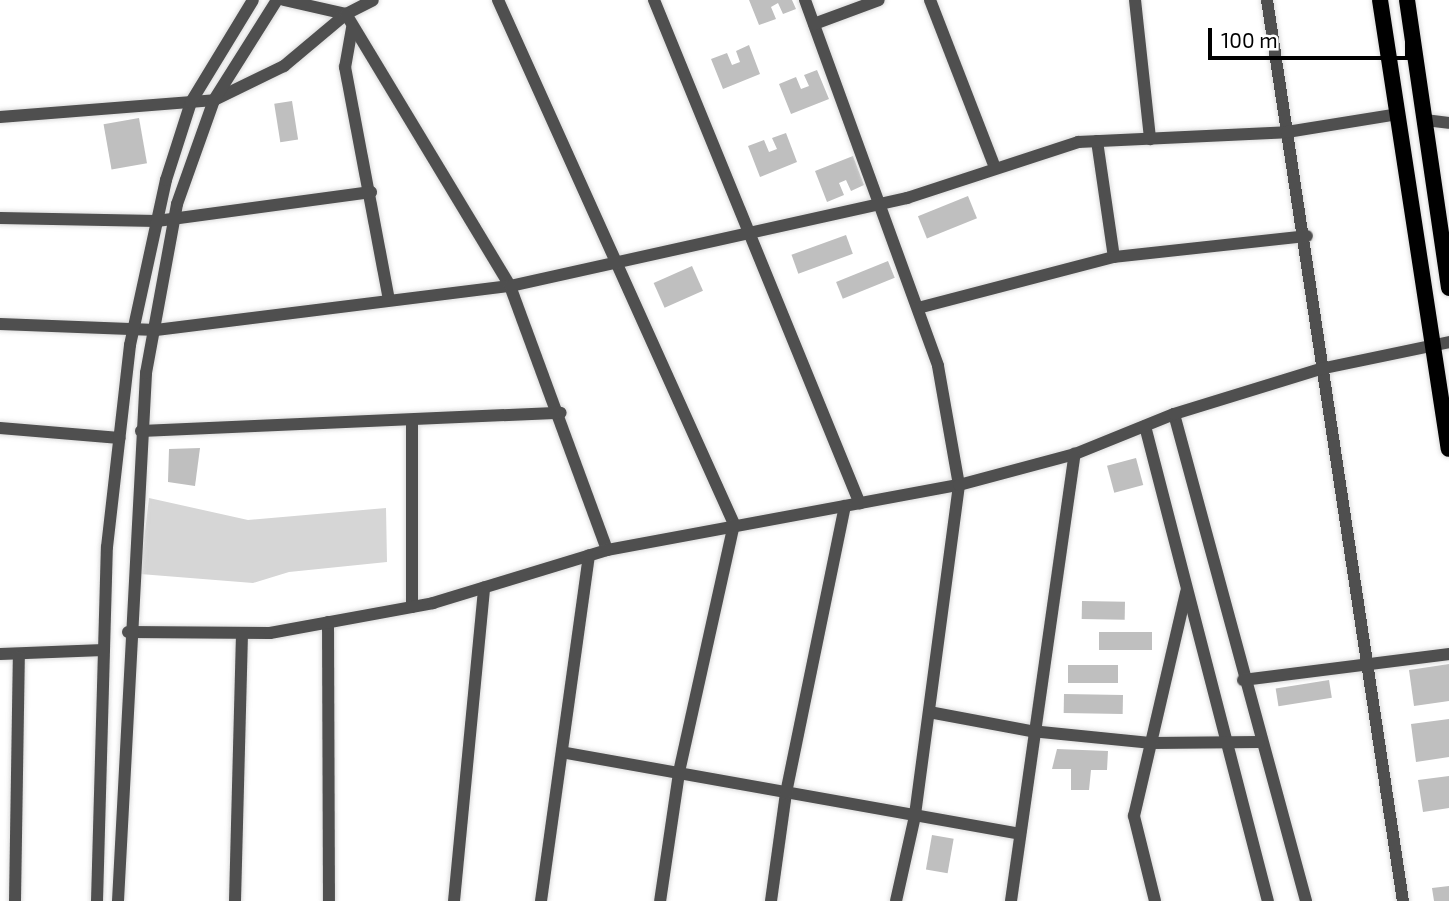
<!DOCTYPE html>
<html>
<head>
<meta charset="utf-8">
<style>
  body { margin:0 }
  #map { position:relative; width:1449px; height:901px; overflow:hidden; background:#fff; font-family:"Exo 2",sans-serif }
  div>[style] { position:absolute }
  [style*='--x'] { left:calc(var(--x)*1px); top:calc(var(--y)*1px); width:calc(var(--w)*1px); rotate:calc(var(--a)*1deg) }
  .green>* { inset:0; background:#d6d6d6 }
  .building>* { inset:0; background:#bfbfbf; transform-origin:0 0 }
  .roads { filter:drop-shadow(0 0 2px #dbdbdb) drop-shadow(0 0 2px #dbdbdb) }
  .minor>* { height:12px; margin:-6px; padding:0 6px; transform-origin:6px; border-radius:6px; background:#4f4f4f }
  .major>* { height:16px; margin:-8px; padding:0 8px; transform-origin:8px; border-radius:8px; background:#000 }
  span { translate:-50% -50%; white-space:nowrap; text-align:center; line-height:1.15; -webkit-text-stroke:6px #fff; paint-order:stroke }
  .scale { position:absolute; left:1208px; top:28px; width:201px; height:32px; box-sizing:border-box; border:4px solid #000; border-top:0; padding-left:9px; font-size:21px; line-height:24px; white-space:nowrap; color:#000; -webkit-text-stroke:5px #fff; paint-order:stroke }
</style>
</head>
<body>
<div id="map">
  <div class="green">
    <i style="clip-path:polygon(149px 498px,248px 520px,386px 508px,387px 562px,289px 572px,253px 583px,140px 574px)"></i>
  </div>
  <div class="building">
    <i style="clip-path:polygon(749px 0,792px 0,796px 9px,783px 14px,778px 3px,771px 7px,776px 19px,759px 25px)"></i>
    <i style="clip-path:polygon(749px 45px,760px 74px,723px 89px,711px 59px,727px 53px,732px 65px,740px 62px,736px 51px)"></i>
    <i style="clip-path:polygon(817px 70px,829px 99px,791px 114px,779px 84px,796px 77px,801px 89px,809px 86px,804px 75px)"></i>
    <i style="left:292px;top:101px;width:39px;height:18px;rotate:81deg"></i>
    <i style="left:139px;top:118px;width:46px;height:36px;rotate:80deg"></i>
    <i style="clip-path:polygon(786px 133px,797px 162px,760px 177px,748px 146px,764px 140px,769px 152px,777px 149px,772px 138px)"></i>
    <i style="clip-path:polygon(853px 156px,864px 185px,851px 191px,846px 180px,839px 183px,844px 195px,827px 202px,815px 171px)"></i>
    <i style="left:968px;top:196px;width:24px;height:54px;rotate:68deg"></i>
    <i style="left:846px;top:235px;width:20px;height:58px;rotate:70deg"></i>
    <i style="left:888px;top:261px;width:18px;height:56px;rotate:68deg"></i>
    <i style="left:692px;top:266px;width:27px;height:42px;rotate:66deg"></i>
    <i style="clip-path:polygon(200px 448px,195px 486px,168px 482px,169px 449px)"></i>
    <i style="left:1136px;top:458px;width:28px;height:30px;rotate:75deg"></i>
    <i style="left:1082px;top:601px;width:43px;height:18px;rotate:1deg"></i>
    <i style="left:1099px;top:632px;width:53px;height:18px"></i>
    <i style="clip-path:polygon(1449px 664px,1449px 701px,1414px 706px,1409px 670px)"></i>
    <i style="left:1068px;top:665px;width:50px;height:18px"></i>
    <i style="left:1329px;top:680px;width:18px;height:54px;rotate:81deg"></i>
    <i style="left:1064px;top:694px;width:59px;height:19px;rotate:1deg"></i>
    <i style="clip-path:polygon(1449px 719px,1449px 757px,1416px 762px,1411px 724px)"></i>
    <i style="clip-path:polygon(1057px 749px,1108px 751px,1107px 770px,1091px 770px,1089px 790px,1071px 790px,1071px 769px,1052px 769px)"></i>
    <i style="clip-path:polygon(1449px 776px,1449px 808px,1423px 812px,1418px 780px)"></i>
    <i style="left:932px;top:835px;width:22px;height:35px;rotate:10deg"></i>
    <i style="clip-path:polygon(1449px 886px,1449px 901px,1434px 901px,1432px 888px)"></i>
  </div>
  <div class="roads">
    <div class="minor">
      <i style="--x:284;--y:0;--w:64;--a:12.7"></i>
      <i style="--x:346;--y:14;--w:30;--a:-27"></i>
      <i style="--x:498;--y:0;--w:575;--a:65.75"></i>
      <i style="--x:734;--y:524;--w:255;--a:102.5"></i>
      <i style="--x:679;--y:773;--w:129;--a:98.4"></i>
      <i style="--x:654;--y:0;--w:544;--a:67.77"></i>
      <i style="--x:805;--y:0;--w:389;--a:70"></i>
      <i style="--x:938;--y:366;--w:121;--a:80"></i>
      <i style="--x:959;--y:485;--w:334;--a:97.6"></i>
      <i style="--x:915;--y:816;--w:87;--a:102.6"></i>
      <i style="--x:930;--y:0;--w:180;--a:68.8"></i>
      <i style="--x:1135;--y:0;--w:140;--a:83.8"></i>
      <i style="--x:1267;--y:0;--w:911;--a:81.42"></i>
      <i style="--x:814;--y:24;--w:69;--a:-20.3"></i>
      <i style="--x:352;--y:28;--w:40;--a:100"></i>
      <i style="--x:345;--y:67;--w:237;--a:79.3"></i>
      <i style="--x:0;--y:117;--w:215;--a:-4.5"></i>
      <i style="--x:214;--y:100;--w:78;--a:-25.9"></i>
      <i style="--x:284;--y:66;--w:81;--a:-40"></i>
      <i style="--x:346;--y:14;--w:318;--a:58.9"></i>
      <i style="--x:510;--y:286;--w:281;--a:69.8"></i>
      <i style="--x:1425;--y:120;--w:24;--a:7"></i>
      <i style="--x:1097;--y:141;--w:117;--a:81.7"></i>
      <i style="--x:0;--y:218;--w:157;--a:1.1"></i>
      <i style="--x:157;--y:221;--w:216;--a:-7.7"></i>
      <i style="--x:918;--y:308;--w:203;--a:-14.6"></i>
      <i style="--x:1114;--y:257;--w:194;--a:-6.2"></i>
      <i style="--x:0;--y:324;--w:156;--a:2.2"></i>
      <i style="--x:156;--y:330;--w:357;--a:-7.1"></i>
      <i style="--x:510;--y:286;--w:407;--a:-12.5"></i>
      <i style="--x:907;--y:198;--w:180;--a:-18.1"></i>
      <i style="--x:1078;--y:142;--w:209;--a:-2.7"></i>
      <i style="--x:1287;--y:132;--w:112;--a:-9.2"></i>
      <i style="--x:1174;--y:414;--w:505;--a:74.83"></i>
      <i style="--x:1145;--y:426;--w:491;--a:75.5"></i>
      <i style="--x:0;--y:428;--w:120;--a:4.8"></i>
      <i style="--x:141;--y:431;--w:420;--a:-2.5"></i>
      <i style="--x:412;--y:607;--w:186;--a:-90"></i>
      <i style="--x:328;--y:622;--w:279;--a:89.8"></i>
      <i style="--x:128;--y:632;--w:142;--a:0.4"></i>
      <i style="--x:270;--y:633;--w:166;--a:-10.4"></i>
      <i style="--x:433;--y:603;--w:182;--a:-16.9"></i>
      <i style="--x:607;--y:550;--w:358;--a:-10.5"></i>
      <i style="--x:959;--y:485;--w:120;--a:-15"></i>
      <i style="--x:1075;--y:454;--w:107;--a:-22"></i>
      <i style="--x:1174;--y:414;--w:153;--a:-17.1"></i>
      <i style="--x:1320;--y:369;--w:132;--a:-11.8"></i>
      <i style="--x:0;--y:654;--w:104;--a:-2.2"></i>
      <i style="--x:1243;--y:680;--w:208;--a:-7.2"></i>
      <i style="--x:929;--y:712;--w:104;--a:10.6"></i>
      <i style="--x:1031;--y:731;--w:122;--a:5.7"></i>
      <i style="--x:1152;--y:743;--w:107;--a:-0.5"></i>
      <i style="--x:566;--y:753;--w:461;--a:10.1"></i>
      <i style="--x:15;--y:901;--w:244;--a:-89.1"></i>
      <i style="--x:97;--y:901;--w:354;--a:-88.4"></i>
      <i style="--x:107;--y:547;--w:203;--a:-83.5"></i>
      <i style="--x:130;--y:345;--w:169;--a:-77.7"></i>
      <i style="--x:166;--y:180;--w:82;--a:-72.2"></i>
      <i style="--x:191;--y:102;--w:119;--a:-58.7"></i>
      <i style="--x:118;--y:901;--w:529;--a:-86.96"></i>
      <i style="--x:146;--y:373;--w:172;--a:-79.6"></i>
      <i style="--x:177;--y:204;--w:110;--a:-70.4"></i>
      <i style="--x:214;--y:100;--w:118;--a:-57.8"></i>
      <i style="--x:235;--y:901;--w:267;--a:-88.5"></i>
      <i style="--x:454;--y:901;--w:315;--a:-84.5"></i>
      <i style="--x:541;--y:901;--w:349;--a:-82.1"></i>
      <i style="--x:771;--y:901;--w:109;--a:-82.1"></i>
      <i style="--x:786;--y:793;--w:293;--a:-78.4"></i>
      <i style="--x:1011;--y:901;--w:452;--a:-81.9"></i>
      <i style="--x:1155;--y:901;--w:88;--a:-103.9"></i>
      <i style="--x:1134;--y:816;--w:230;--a:-76.9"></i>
    </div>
    <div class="major">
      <i style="--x:1380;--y:0;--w:454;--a:81.3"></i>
      <i style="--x:1407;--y:0;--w:291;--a:81.7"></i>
    </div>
  </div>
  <div class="scale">100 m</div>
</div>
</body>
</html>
